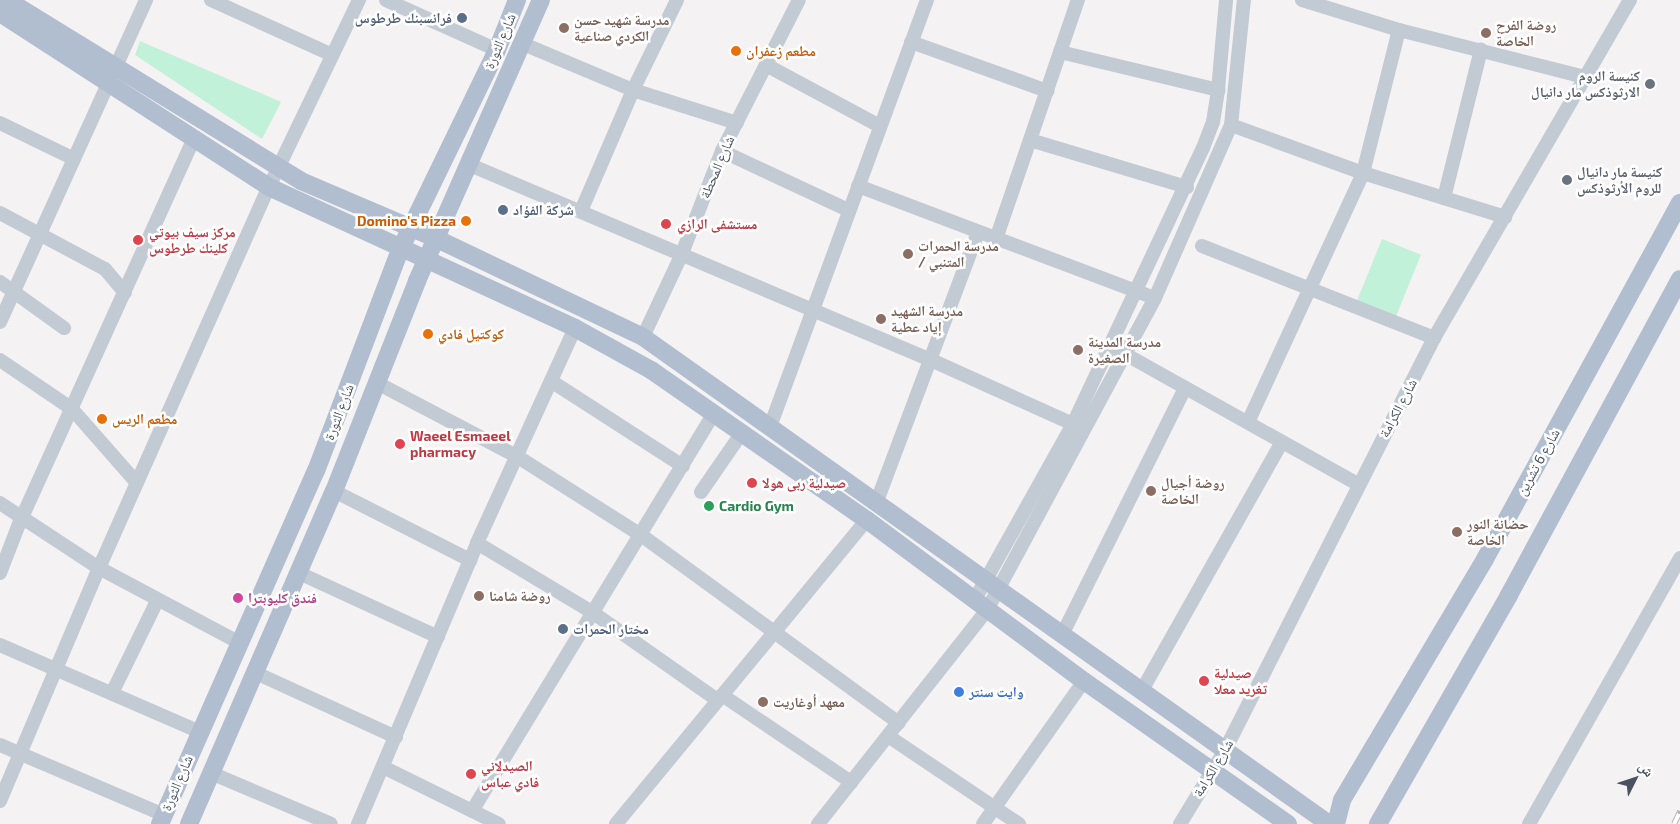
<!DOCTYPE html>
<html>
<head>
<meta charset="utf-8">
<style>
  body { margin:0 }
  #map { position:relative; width:1680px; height:824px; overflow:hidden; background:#f4f2f2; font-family:"Exo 2","Noto Naskh Arabic",sans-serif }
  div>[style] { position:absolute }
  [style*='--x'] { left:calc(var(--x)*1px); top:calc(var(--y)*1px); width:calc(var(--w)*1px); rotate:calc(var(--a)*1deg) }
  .green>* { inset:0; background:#c1f1d8; transform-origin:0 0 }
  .minor>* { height:14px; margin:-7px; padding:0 7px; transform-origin:7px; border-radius:7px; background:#c2cad3 }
  .major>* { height:18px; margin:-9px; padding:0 9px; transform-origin:9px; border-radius:9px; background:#b1bed0 }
  .rail>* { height:5.5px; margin-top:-2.75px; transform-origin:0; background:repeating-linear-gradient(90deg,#fff 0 11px,#b4b6bc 0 22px); box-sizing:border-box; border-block:1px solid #b4b6bc }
  .dots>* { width:14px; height:14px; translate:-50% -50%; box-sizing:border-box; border:2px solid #fff; border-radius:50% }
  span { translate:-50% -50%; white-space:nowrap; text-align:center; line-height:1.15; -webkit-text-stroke:5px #fff; paint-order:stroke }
  .service-label { font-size:14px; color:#4e5e75; font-weight:700 }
  .right { translate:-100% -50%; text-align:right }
  .left { translate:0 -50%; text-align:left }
  .education-label { font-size:14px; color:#785e54; font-weight:700 }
  .street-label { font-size:14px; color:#495260 }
  .food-label { font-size:14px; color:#c56008; font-weight:700 }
  .worship-label { font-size:14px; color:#5b616d; font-weight:700 }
  .health-label { font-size:14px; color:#be3a42; font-weight:700 }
  .leisure-label { font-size:14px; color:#27864d; font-weight:700 }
  .hotel-label { font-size:14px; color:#b23c85; font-weight:700 }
  .shop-label { font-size:14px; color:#366cbe; font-weight:700 }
  .north { position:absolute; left:1610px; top:754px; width:50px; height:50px; -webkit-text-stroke:4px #fff; paint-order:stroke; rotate:49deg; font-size:14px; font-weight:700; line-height:20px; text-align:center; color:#495260 }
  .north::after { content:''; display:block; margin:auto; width:18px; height:22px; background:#495260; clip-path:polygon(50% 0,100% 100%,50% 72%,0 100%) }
</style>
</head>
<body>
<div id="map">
  <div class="green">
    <i style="clip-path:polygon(140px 41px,281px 102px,262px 139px,135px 55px)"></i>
    <i style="left:1382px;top:239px;width:42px;height:74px;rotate:22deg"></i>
  </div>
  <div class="minor">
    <i style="--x:211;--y:0;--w:133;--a:24.4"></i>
    <i style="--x:386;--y:0;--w:122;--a:24.2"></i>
    <i style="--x:1302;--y:0;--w:102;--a:17.2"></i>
    <i style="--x:1399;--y:30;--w:192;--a:14.2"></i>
    <i style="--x:911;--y:42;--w:145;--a:19.8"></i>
    <i style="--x:521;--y:43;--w:121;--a:22.8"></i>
    <i style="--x:633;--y:90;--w:109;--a:17.6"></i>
    <i style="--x:1060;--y:52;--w:163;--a:13.5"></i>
    <i style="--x:766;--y:65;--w:129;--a:28.2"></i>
    <i style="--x:0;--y:123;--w:82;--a:25.9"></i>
    <i style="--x:1231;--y:125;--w:140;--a:20"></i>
    <i style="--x:1363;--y:173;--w:149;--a:17.2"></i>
    <i style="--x:1030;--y:140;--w:164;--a:16.7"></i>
    <i style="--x:722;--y:151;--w:139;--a:25.1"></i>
    <i style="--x:470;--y:165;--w:501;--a:22.93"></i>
    <i style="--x:931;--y:360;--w:156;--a:24.3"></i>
    <i style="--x:858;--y:186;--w:317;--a:20.7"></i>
    <i style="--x:1444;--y:198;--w:153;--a:-76"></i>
    <i style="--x:581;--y:211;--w:132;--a:-66.7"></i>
    <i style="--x:633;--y:90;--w:100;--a:-63.9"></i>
    <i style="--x:0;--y:213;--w:119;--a:28.1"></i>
    <i style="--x:105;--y:269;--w:31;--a:50"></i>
    <i style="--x:996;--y:239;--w:253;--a:-71.1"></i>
    <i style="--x:1202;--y:246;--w:250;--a:21.6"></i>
    <i style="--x:0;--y:282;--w:79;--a:35.7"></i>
    <i style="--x:0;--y:322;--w:354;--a:-65.6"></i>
    <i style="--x:643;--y:337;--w:89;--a:-64.9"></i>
    <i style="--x:681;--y:256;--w:113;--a:-68.7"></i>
    <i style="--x:722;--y:151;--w:169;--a:-63"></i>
    <i style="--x:1116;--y:349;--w:277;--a:29.2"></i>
    <i style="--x:0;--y:360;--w:87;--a:34.2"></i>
    <i style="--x:72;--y:409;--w:98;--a:48.7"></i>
    <i style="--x:551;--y:381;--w:157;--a:32.8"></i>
    <i style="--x:379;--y:384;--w:157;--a:27.7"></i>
    <i style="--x:518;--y:457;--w:146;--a:32.4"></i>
    <i style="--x:641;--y:535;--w:319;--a:36.1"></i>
    <i style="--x:1249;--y:420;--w:272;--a:-65.2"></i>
    <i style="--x:1363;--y:173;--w:147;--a:-75.9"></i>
    <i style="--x:771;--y:424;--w:452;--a:-69.8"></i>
    <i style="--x:334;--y:491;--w:153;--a:26.9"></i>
    <i style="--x:701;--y:492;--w:70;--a:-55.4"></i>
    <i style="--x:877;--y:501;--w:287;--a:-69.4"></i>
    <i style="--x:0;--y:503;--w:118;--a:33.3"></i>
    <i style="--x:99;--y:568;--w:160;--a:28"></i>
    <i style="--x:477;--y:543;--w:134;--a:31"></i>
    <i style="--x:592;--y:612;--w:151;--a:35.1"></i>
    <i style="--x:0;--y:573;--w:53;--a:-68.8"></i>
    <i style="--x:19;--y:524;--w:423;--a:-65.6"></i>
    <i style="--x:299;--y:573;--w:153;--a:24.7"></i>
    <i style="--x:974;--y:601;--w:203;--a:-60.8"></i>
    <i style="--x:1073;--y:424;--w:305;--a:-64.8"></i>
    <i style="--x:1203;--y:148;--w:28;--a:-69"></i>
    <i style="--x:1213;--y:122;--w:32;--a:-81"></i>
    <i style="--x:1218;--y:90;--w:90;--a:-84.9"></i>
    <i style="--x:1062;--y:635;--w:276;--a:-63.5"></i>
    <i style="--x:0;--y:645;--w:218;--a:23.5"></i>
    <i style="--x:256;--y:673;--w:154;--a:24.6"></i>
    <i style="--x:1141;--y:692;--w:287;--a:-60.6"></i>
    <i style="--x:112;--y:693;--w:102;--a:-63.9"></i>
    <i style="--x:722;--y:695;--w:156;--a:34"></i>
    <i style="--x:888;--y:736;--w:158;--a:33.9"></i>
    <i style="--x:0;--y:745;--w:178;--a:23.1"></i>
    <i style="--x:383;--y:767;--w:129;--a:26.2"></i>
    <i style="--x:211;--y:773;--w:130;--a:23"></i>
    <i style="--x:0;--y:801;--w:253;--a:-67"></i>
    <i style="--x:99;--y:568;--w:417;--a:-66"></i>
    <i style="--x:269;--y:187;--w:208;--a:-64.3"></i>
    <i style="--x:472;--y:811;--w:464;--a:-58.7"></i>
    <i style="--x:358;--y:824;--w:305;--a:-67"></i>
    <i style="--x:477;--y:543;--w:236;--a:-65.5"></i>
    <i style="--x:616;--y:824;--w:394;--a:-50.5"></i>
    <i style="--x:818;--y:824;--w:273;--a:-51.7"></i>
    <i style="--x:987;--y:610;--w:354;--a:-61.7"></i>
    <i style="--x:1155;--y:298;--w:189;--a:-66.3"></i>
    <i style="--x:1231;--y:125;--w:126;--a:-84.1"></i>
    <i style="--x:983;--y:824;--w:175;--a:-54.8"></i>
    <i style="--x:1180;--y:824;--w:87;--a:-58.7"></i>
    <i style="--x:1225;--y:750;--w:462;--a:-63.1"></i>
    <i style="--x:1434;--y:338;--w:391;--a:-59.9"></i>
    <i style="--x:1529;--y:824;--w:306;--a:-60.4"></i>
  </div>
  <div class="major">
    <i style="--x:7;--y:0;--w:345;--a:31.6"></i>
    <i style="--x:301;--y:181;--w:148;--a:23.1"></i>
    <i style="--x:437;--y:239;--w:228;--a:25.4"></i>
    <i style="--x:643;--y:337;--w:841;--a:35.37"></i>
    <i style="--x:0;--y:13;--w:320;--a:32.9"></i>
    <i style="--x:269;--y:187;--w:337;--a:24.7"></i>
    <i style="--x:575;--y:328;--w:87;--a:28.9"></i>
    <i style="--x:651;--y:370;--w:263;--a:34.8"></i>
    <i style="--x:867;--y:520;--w:270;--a:36.6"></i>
    <i style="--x:1084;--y:681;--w:249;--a:35"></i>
    <i style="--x:160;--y:824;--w:386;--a:-66.2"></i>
    <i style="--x:316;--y:471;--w:236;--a:-69.2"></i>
    <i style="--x:400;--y:250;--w:222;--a:-64.1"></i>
    <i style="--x:497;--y:50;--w:54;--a:-68.2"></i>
    <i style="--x:189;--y:824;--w:363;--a:-66.5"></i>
    <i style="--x:334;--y:491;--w:226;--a:-68.4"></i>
    <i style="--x:417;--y:281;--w:307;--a:-66.2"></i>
    <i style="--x:1336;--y:824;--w:25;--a:-76"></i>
    <i style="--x:1342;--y:800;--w:280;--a:-59.3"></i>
    <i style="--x:1485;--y:559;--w:406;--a:-61.3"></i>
    <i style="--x:1378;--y:824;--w:264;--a:-60.2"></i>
    <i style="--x:1509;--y:595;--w:359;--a:-61.6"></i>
  </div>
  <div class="rail">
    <i style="--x:1674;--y:824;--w:14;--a:-65"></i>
  </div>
  <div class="dots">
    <i style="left:462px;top:18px;background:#5c6f8a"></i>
    <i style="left:564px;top:28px;background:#8d6e63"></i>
    <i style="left:1486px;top:33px;background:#8d6e63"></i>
    <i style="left:736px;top:51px;background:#e8710a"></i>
    <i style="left:1650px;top:84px;background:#6b7280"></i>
    <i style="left:1567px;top:180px;background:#6b7280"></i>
    <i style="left:503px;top:210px;background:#5c6f8a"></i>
    <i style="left:466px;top:221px;background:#e8710a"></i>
    <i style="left:666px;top:224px;background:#e0444e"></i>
    <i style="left:138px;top:240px;background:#e0444e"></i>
    <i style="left:908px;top:254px;background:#8d6e63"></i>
    <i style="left:881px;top:319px;background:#8d6e63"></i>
    <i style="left:428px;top:334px;background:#e8710a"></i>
    <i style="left:1078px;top:350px;background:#8d6e63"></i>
    <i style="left:102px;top:419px;background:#e8710a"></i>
    <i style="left:400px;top:444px;background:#e0444e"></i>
    <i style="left:752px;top:483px;background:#e0444e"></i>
    <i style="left:1151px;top:491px;background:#8d6e63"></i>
    <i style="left:709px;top:506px;background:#2e9e5b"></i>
    <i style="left:1457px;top:532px;background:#8d6e63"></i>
    <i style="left:479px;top:596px;background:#8d6e63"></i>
    <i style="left:238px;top:598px;background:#d1479c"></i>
    <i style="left:563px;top:629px;background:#5c6f8a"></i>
    <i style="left:1204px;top:681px;background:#e0444e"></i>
    <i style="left:959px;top:692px;background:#3f7fe0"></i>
    <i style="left:763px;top:702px;background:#8d6e63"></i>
    <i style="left:471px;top:774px;background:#e0444e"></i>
  </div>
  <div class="service-label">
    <span class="right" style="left:452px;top:18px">فرانسبنك طرطوس</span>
    <span class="left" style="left:513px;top:210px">شركة الفؤاد</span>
    <span class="left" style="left:573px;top:629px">مختار الحمرات</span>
  </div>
  <div class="education-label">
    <span class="left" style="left:574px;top:28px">مدرسة شهيد حسن<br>الكردي صناعية</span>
    <span class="left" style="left:1496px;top:33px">روضة الفرح<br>الخاصة</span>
    <span class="left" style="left:918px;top:254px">مدرسة الحمرات<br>/ المتنبي</span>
    <span class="left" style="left:891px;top:319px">مدرسة الشهيد<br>إياد عطية</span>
    <span class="left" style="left:1088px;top:350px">مدرسة المدينة<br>الصغيرة</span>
    <span class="left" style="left:1161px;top:491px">روضة أجيال<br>الخاصة</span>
    <span class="left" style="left:1467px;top:532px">حضانة النور<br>الخاصة</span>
    <span class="left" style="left:489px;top:596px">روضة شامنا</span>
    <span class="left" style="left:773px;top:702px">معهد أوغاريت</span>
  </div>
  <div class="street-label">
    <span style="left:500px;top:41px;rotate:-67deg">شارع الثورة</span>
    <span style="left:717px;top:167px;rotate:-67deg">شارع المحطة</span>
    <span style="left:1398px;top:408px;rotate:-62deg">شارع الكرامة</span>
    <span style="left:339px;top:412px;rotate:-69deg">شارع الثورة</span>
    <span style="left:1538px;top:462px;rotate:-61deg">شارع 6 تشرين</span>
    <span style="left:1213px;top:768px;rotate:-59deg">شارع الكرامة</span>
    <span style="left:177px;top:783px;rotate:-67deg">شارع الثورة</span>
  </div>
  <div class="food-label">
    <span class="left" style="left:746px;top:51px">مطعم زعفران</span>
    <span class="right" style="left:456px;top:221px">Domino's Pizza</span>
    <span class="left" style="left:438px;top:334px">كوكتيل فادي</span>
    <span class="left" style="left:112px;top:419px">مطعم الريس</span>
  </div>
  <div class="worship-label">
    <span class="right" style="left:1640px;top:84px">كنيسة الروم<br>الارثوذكس مار دانيال</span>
    <span class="left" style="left:1577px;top:180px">كنيسة مار دانيال<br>للروم الأرثوذكس</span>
  </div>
  <div class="health-label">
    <span class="left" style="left:677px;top:224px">مستشفى الرازي</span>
    <span class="left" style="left:149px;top:240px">مركز سيف بيوتي<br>كلينك طرطوس</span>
    <span class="left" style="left:410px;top:444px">Waeel Esmaeel<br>pharmacy</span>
    <span class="left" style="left:762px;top:483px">صيدلية ربى هولا</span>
    <span class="left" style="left:1214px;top:681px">صيدلية<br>تغريد معلا</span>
    <span class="left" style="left:481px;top:774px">الصيدلاني<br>فادي عباس</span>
  </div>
  <div class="leisure-label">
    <span class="left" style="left:719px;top:506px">Cardio Gym</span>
  </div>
  <div class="hotel-label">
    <span class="left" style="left:248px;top:598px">فندق كليوبترا</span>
  </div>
  <div class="shop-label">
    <span class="left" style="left:969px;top:692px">وايت سنتر</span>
  </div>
  <div class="north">ش</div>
</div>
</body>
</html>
